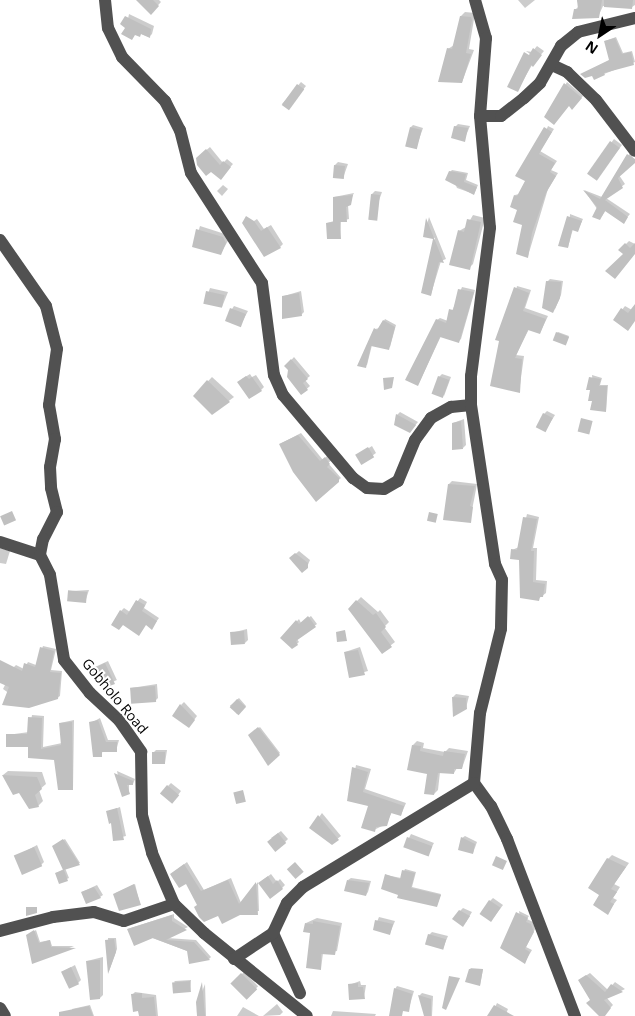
<!DOCTYPE html>
<html>
<head>
<meta charset="utf-8">
<style>
  body { margin:0 }
  #map { position:relative; width:635px; height:1016px; overflow:hidden; background:#fff; font-family:"Open Sans",sans-serif }
  div>[style] { position:absolute }
  [style*='--x'] { left:calc(var(--x)*1px); top:calc(var(--y)*1px); width:calc(var(--w)*1px); rotate:calc(var(--a)*1deg) }
  .shadow>* { inset:0; background:#0003; transform-origin:0 0 }
  .building>* { inset:0; background:#c0c0c0; transform-origin:0 0 }
  .minor>* { height:12px; margin:-6px; padding:0 6px; transform-origin:6px; border-radius:6px; background:#515151 }
  span { translate:-50% -50%; white-space:nowrap; text-align:center; line-height:1.15; -webkit-text-stroke:4px #fff; paint-order:stroke }
  .street-label { font-size:14px; color:#000 }
  .north { position:absolute; left:575px; top:10px; width:50px; height:50px; -webkit-text-stroke:4px #fff; paint-order:stroke; rotate:214deg; font-size:14px; font-weight:700; line-height:20px; text-align:center; color:#000 }
  .north::after { content:''; display:block; margin:auto; width:18px; height:22px; background:#000; clip-path:polygon(50% 0,100% 100%,50% 72%,0 100%) }
</style>
</head>
<body>
<div id="map">
  <div class="shadow">
    <i style="clip-path:polygon(142px 0,159px 0,161px 2px,151px 13px)"></i>
    <i style="clip-path:polygon(518px 0,535px 0,525px 8px)"></i>
    <i style="clip-path:polygon(577px 0,635px 0,635px 5px,632px 7px,603px 6px,598px 17px,575px 10px,579px 6px)"></i>
    <i style="clip-path:polygon(465px 12px,475px 13px,469px 49px,474px 50px,462px 82px,448px 49px,454px 45px,461px 16px)"></i>
    <i style="clip-path:polygon(129px 14px,154px 26px,152px 34px,149px 37px,126px 28px)"></i>
    <i style="clip-path:polygon(616px 37px,623px 53px,632px 51px,635px 62px,604px 74px,582px 74px,610px 60px,605px 41px)"></i>
    <i style="clip-path:polygon(537px 46px,544px 51px,532px 65px,517px 91px,534px 57px,526px 51px,532px 52px)"></i>
    <i style="clip-path:polygon(301px 82px,306px 86px,290px 106px,282px 104px)"></i>
    <i style="clip-path:polygon(567px 82px,583px 96px,572px 108px,569px 105px,546px 117px)"></i>
    <i style="clip-path:polygon(458px 124px,470px 126px,464px 140px,455px 127px)"></i>
    <i style="clip-path:polygon(413px 125px,423px 128px,416px 148px,411px 127px)"></i>
    <i style="clip-path:polygon(548px 126px,554px 129px,540px 151px,557px 161px,551px 170px,558px 173px,548px 189px,528px 256px,524px 224px,515px 195px,519px 194px,526px 180px)"></i>
    <i style="left:614px;top:139px;width:10px;height:42px;rotate:37deg"></i>
    <i style="clip-path:polygon(210px 147px,223px 163px,227px 159px,233px 164px,223px 175px,197px 158px)"></i>
    <i style="clip-path:polygon(630px 153px,635px 161px,619px 175px,625px 184px,606px 198px,630px 214px,625px 220px,606px 210px,602px 216px,584px 190px,602px 197px)"></i>
    <i style="clip-path:polygon(338px 162px,348px 164px,343px 178px,335px 165px)"></i>
    <i style="clip-path:polygon(452px 170px,468px 173px,466px 180px,478px 185px,474px 194px,457px 188px,450px 172px)"></i>
    <i style="clip-path:polygon(223px 185px,228px 189px,222px 196px,217px 191px)"></i>
    <i style="clip-path:polygon(375px 191px,382px 192px,372px 220px,372px 194px)"></i>
    <i style="clip-path:polygon(354px 193px,348px 205px,349px 219px,341px 221px,340px 237px,327px 223px,334px 221px,334px 197px)"></i>
    <i style="clip-path:polygon(570px 214px,583px 219px,578px 230px,573px 229px,568px 247px)"></i>
    <i style="clip-path:polygon(473px 215px,485px 218px,473px 264px,469px 268px,459px 231px,466px 227px)"></i>
    <i style="clip-path:polygon(429px 217px,446px 259px,441px 261px,431px 294px,422px 292px,435px 238px,424px 236px)"></i>
    <i style="clip-path:polygon(257px 219px,264px 229px,271px 225px,283px 244px,280px 247px,249px 224px)"></i>
    <i style="clip-path:polygon(200px 226px,225px 234px,229px 239px,221px 253px,194px 246px)"></i>
    <i style="clip-path:polygon(629px 241px,635px 244px,635px 253px,620px 250px)"></i>
    <i style="clip-path:polygon(550px 279px,563px 281px,561px 295px,555px 309px,547px 282px)"></i>
    <i style="clip-path:polygon(517px 286px,531px 290px,525px 308px,548px 316px,540px 333px,529px 329px,516px 355px,524px 356px,519px 392px,491px 385px)"></i>
    <i style="clip-path:polygon(462px 287px,475px 290px,461px 339px,459px 341px,441px 336px,418px 385px,437px 320px,440px 318px,448px 321px)"></i>
    <i style="clip-path:polygon(210px 288px,228px 292px,222px 307px,205px 303px)"></i>
    <i style="clip-path:polygon(301px 291px,304px 312px,301px 315px,284px 296px)"></i>
    <i style="clip-path:polygon(234px 306px,248px 311px,240px 326px,232px 309px)"></i>
    <i style="clip-path:polygon(625px 306px,632px 310px,635px 306px,635px 320px,614px 320px)"></i>
    <i style="clip-path:polygon(385px 319px,396px 325px,390px 347px,372px 345px,367px 365px,359px 365px,375px 329px,380px 328px)"></i>
    <i style="clip-path:polygon(558px 332px,569px 336px,566px 343px,557px 333px)"></i>
    <i style="clip-path:polygon(294px 357px,310px 376px,305px 380px,310px 386px,301px 394px,286px 366px)"></i>
    <i style="clip-path:polygon(250px 374px,252px 377px,256px 375px,264px 387px,261px 390px,242px 379px)"></i>
    <i style="clip-path:polygon(442px 374px,451px 377px,444px 396px,439px 377px)"></i>
    <i style="clip-path:polygon(592px 375px,602px 378px,600px 385px,608px 385px,606px 411px,594px 400px)"></i>
    <i style="clip-path:polygon(212px 377px,234px 397px,213px 413px,194px 396px)"></i>
    <i style="clip-path:polygon(547px 411px,555px 415px,545px 431px,544px 414px)"></i>
    <i style="clip-path:polygon(400px 412px,418px 422px,413px 428px,397px 415px)"></i>
    <i style="clip-path:polygon(464px 419px,466px 445px,463px 448px,453px 423px)"></i>
    <i style="clip-path:polygon(301px 433px,323px 460px,328px 455px,332px 460px,328px 463px,341px 478px,316px 500px,280px 444px)"></i>
    <i style="clip-path:polygon(372px 446px,376px 453px,362px 463px,358px 455px)"></i>
    <i style="clip-path:polygon(452px 481px,477px 484px,470px 521px,449px 484px)"></i>
    <i style="clip-path:polygon(527px 514px,539px 517px,533px 548px,537px 548px,536px 580px,547px 581px,546px 593px,538px 599px,521px 559px,512px 550px,519px 547px)"></i>
    <i style="clip-path:polygon(0 548px,10px 551px,6px 564px,0 563px)"></i>
    <i style="clip-path:polygon(299px 551px,310px 560px,307px 567px,291px 558px)"></i>
    <i style="clip-path:polygon(89px 590px,85px 602px,69px 594px,72px 591px)"></i>
    <i style="clip-path:polygon(361px 597px,378px 612px,380px 610px,389px 622px,384px 627px,395px 642px,382px 652px,349px 609px)"></i>
    <i style="clip-path:polygon(140px 598px,147px 602px,144px 608px,159px 618px,154px 625px,123px 624px,121px 611px,124px 608px,130px 612px)"></i>
    <i style="clip-path:polygon(311px 616px,317px 624px,297px 639px,299px 642px,292px 648px,282px 638px,299px 619px,301px 623px)"></i>
    <i style="clip-path:polygon(247px 629px,248px 640px,245px 643px,231px 633px)"></i>
    <i style="clip-path:polygon(43px 646px,56px 649px,51px 670px,62px 671px,60px 696px,57px 698px,10px 694px,3px 689px,14px 667px,16px 665px,24px 669px,28px 662px,36px 665px)"></i>
    <i style="clip-path:polygon(360px 647px,368px 671px,350px 676px,345px 652px)"></i>
    <i style="left:108px;top:661px;width:21px;height:18px;rotate:65deg"></i>
    <i style="clip-path:polygon(157px 684px,158px 698px,155px 701px,131px 688px)"></i>
    <i style="clip-path:polygon(456px 694px,469px 696px,466px 708px,453px 697px)"></i>
    <i style="left:239px;top:698px;width:11px;height:12px;rotate:49deg"></i>
    <i style="clip-path:polygon(184px 702px,197px 716px,191px 724px,181px 705px)"></i>
    <i style="clip-path:polygon(32px 715px,44px 716px,43px 747px,62px 743px,60px 723px,74px 720px,73px 789px,56px 759px,7px 735px,29px 732px)"></i>
    <i style="clip-path:polygon(100px 718px,108px 740px,119px 740px,116px 751px,103px 750px,101px 756px,91px 723px)"></i>
    <i style="clip-path:polygon(260px 727px,280px 753px,268px 764px,250px 735px)"></i>
    <i style="clip-path:polygon(417px 741px,424px 743px,423px 748px,445px 752px,449px 748px,468px 751px,462px 768px,457px 768px,454px 773px,440px 772px,438px 790px,434px 794px,429px 773px,413px 745px)"></i>
    <i style="clip-path:polygon(156px 750px,167px 750px,165px 763px,153px 753px)"></i>
    <i style="clip-path:polygon(356px 765px,371px 769px,365px 789px,406px 803px,401px 815px,392px 812px,386px 824px,374px 830px,370px 805px,349px 800px)"></i>
    <i style="clip-path:polygon(8px 771px,42px 772px,46px 784px,39px 790px,43px 801px,38px 806px,19px 791px,14px 794px,3px 775px)"></i>
    <i style="clip-path:polygon(117px 771px,135px 779px,133px 784px,129px 784px,129px 793px,122px 795px)"></i>
    <i style="clip-path:polygon(171px 783px,181px 791px,175px 799px,168px 786px)"></i>
    <i style="clip-path:polygon(120px 807px,126px 836px,114px 839px,113px 821px,107px 812px)"></i>
    <i style="clip-path:polygon(322px 813px,341px 836px,332px 843px,311px 828px)"></i>
    <i style="clip-path:polygon(281px 831px,288px 839px,285px 842px,271px 838px)"></i>
    <i style="clip-path:polygon(411px 834px,434px 843px,428px 854px,405px 846px)"></i>
    <i style="clip-path:polygon(465px 836px,477px 842px,473px 853px,462px 838px)"></i>
    <i style="clip-path:polygon(65px 839px,80px 863px,65px 868px,69px 878px,60px 882px,56px 873px,64px 869px,55px 845px)"></i>
    <i style="clip-path:polygon(37px 845px,44px 862px,41px 865px,15px 857px)"></i>
    <i style="clip-path:polygon(612px 855px,629px 863px,614px 884px,620px 887px,613px 898px,617px 900px,607px 913px,601px 895px,608px 859px)"></i>
    <i style="clip-path:polygon(187px 862px,204px 890px,231px 878px,241px 903px,258px 882px,259px 911px,218px 914px,198px 904px,187px 883px,174px 872px)"></i>
    <i style="clip-path:polygon(405px 869px,416px 872px,412px 887px,441px 894px,437px 905px,399px 894px,386px 875px,401px 878px)"></i>
    <i style="clip-path:polygon(271px 874px,277px 882px,280px 879px,285px 885px,282px 888px,263px 880px)"></i>
    <i style="clip-path:polygon(351px 878px,371px 881px,368px 892px,366px 895px,348px 880px)"></i>
    <i style="clip-path:polygon(135px 884px,140px 904px,116px 893px)"></i>
    <i style="clip-path:polygon(97px 885px,103px 895px,100px 897px,82px 892px)"></i>
    <i style="clip-path:polygon(493px 898px,503px 905px,494px 917px,490px 901px)"></i>
    <i style="clip-path:polygon(463px 908px,472px 912px,466px 922px,460px 911px)"></i>
    <i style="clip-path:polygon(519px 911px,529px 916px,527px 919px,533px 922px,535px 929px,526px 947px,532px 950px,525px 962px)"></i>
    <i style="clip-path:polygon(174px 914px,174px 918px,188px 927px,167px 938px,196px 940px,211px 957px,209px 959px,128px 929px)"></i>
    <i style="clip-path:polygon(379px 917px,395px 921px,390px 933px,374px 929px)"></i>
    <i style="clip-path:polygon(317px 918px,342px 923px,337px 951px,323px 953px,321px 969px,312px 932px,306px 923px)"></i>
    <i style="clip-path:polygon(36px 930px,40px 942px,50px 940px,52px 946px,74px 946px,33px 963px,29px 934px)"></i>
    <i style="clip-path:polygon(432px 932px,448px 936px,443px 948px,429px 935px)"></i>
    <i style="clip-path:polygon(108px 938px,116px 938px,117px 949px,109px 971px)"></i>
    <i style="clip-path:polygon(103px 957px,103px 995px,100px 998px,87px 961px)"></i>
    <i style="clip-path:polygon(75px 965px,81px 980px,78px 983px,62px 972px)"></i>
    <i style="clip-path:polygon(471px 968px,483px 969px,480px 985px,470px 969px)"></i>
    <i style="left:244px;top:972px;width:20px;height:16px;rotate:45deg"></i>
    <i style="clip-path:polygon(590px 973px,608px 990px,615px 982px,625px 989px,607px 998px,613px 1005px,602px 1016px,579px 980px)"></i>
    <i style="clip-path:polygon(191px 980px,190px 991px,174px 982px,175px 981px)"></i>
    <i style="clip-path:polygon(360px 981px,361px 985px,366px 985px,364px 998px,349px 985px)"></i>
    <i style="clip-path:polygon(205px 984px,206px 1016px,198px 1016px,198px 1002px)"></i>
    <i style="clip-path:polygon(397px 986px,414px 991px,408px 1011px,395px 989px)"></i>
    <i style="clip-path:polygon(135px 992px,156px 995px,158px 1016px,140px 1016px,133px 994px)"></i>
    <i style="clip-path:polygon(422px 993px,433px 996px,432px 1016px,426px 1016px,419px 996px)"></i>
    <i style="clip-path:polygon(497px 1003px,508px 1009px,506px 1014px,509px 1016px,491px 1016px)"></i>
    <i style="clip-path:polygon(277px 1004px,283px 1012px,280px 1015px,263px 1016px)"></i>
    <i style="clip-path:polygon(90px 1005px,94px 1016px,72px 1016px,72px 1009px)"></i>
    <i style="clip-path:polygon(243px 1007px,259px 1016px,237px 1016px)"></i>
    <i style="clip-path:polygon(333px 1011px,376px 1014px,375px 1016px,331px 1016px)"></i>
  </div>
  <div class="building">
    <i style="clip-path:polygon(136px 0,153px 0,159px 6px,151px 15px)"></i>
    <i style="clip-path:polygon(577px 0,602px 0,599px 18px,572px 19px,574px 9px,578px 9px)"></i>
    <i style="clip-path:polygon(604px 0,633px 0,632px 9px,604px 7px)"></i>
    <i style="clip-path:polygon(125px 16px,151px 29px,150px 38px,141px 34px,140px 37px,135px 35px,132px 40px,121px 34px,125px 28px,120px 24px)"></i>
    <i style="clip-path:polygon(460px 16px,471px 17px,472px 20px,466px 53px,471px 54px,462px 83px,438px 82px,447px 48px,452px 49px)"></i>
    <i style="clip-path:polygon(615px 38px,622px 54px,631px 52px,634px 65px,604px 73px,605px 75px,594px 80px,592px 76px,585px 78px,580px 74px,609px 60px,604px 41px)"></i>
    <i style="clip-path:polygon(533px 48px,542px 55px,533px 67px,531px 65px,518px 92px,507px 87px,524px 52px,529px 55px)"></i>
    <i style="clip-path:polygon(564px 83px,582px 98px,572px 110px,569px 106px,554px 125px,544px 117px)"></i>
    <i style="left:297px;top:84px;width:9px;height:26px;rotate:36deg"></i>
    <i style="clip-path:polygon(454px 126px,468px 128px,465px 142px,451px 138px)"></i>
    <i style="left:410px;top:127px;width:12px;height:20px;rotate:14deg"></i>
    <i style="clip-path:polygon(544px 127px,552px 132px,539px 154px,555px 163px,550px 172px,556px 176px,546px 193px,532px 233px,528px 258px,516px 254px,522px 225px,513px 222px,517px 210px,510px 207px,514px 195px,517px 196px,525px 181px,515px 176px)"></i>
    <i style="left:610px;top:141px;width:12px;height:40px;rotate:35deg"></i>
    <i style="clip-path:polygon(206px 149px,220px 165px,223px 161px,231px 167px,221px 180px,211px 172px,206px 176px,197px 165px,196px 158px)"></i>
    <i style="clip-path:polygon(627px 154px,635px 159px,635px 163px,618px 178px,623px 188px,605px 200px,628px 217px,624px 224px,605px 211px,600px 220px,592px 217px,597px 207px,583px 190px,600px 199px)"></i>
    <i style="left:334px;top:165px;width:11px;height:13px;rotate:5deg"></i>
    <i style="clip-path:polygon(449px 171px,466px 174px,464px 182px,477px 187px,474px 195px,445px 180px)"></i>
    <i style="left:371px;top:194px;width:9px;height:26px;rotate:6deg"></i>
    <i style="clip-path:polygon(353px 195px,351px 205px,346px 207px,347px 222px,340px 222px,341px 239px,327px 239px,326px 223px,333px 222px,333px 197px)"></i>
    <i style="clip-path:polygon(246px 216px,254px 221px,261px 231px,267px 227px,281px 248px,264px 257px,242px 223px)"></i>
    <i style="clip-path:polygon(567px 216px,582px 221px,578px 232px,572px 230px,568px 248px,558px 246px)"></i>
    <i style="clip-path:polygon(426px 218px,444px 263px,439px 262px,431px 296px,421px 293px,433px 239px,423px 237px)"></i>
    <i style="clip-path:polygon(467px 219px,481px 222px,470px 270px,449px 265px,458px 230px,464px 232px)"></i>
    <i style="clip-path:polygon(196px 229px,223px 237px,226px 243px,221px 255px,192px 247px)"></i>
    <i style="clip-path:polygon(625px 243px,630px 248px,635px 243px,635px 254px,615px 279px,605px 271px,623px 254px,618px 250px)"></i>
    <i style="clip-path:polygon(546px 281px,561px 282px,560px 298px,553px 313px,542px 308px)"></i>
    <i style="clip-path:polygon(514px 287px,529px 293px,523px 311px,546px 319px,540px 334px,528px 330px,515px 358px,522px 359px,520px 393px,490px 386px,499px 341px,495px 340px)"></i>
    <i style="clip-path:polygon(458px 289px,474px 292px,459px 343px,440px 337px,418px 386px,405px 380px,436px 319px,446px 323px,449px 309px,453px 310px)"></i>
    <i style="left:206px;top:291px;width:19px;height:13px;rotate:12deg"></i>
    <i style="clip-path:polygon(299px 293px,302px 316px,282px 319px,282px 296px)"></i>
    <i style="clip-path:polygon(635px 304px,635px 321px,628px 331px,613px 320px,621px 308px,628px 313px)"></i>
    <i style="left:230px;top:308px;width:17px;height:14px;rotate:21deg"></i>
    <i style="clip-path:polygon(383px 320px,395px 327px,389px 350px,371px 346px,366px 368px,357px 366px,374px 328px,377px 330px)"></i>
    <i style="left:556px;top:332px;width:14px;height:9px;rotate:21deg"></i>
    <i style="clip-path:polygon(291px 359px,308px 379px,303px 383px,308px 390px,301px 395px,287px 377px,288px 370px,284px 366px)"></i>
    <i style="clip-path:polygon(246px 376px,249px 379px,252px 377px,262px 391px,249px 399px,237px 382px)"></i>
    <i style="left:438px;top:376px;width:12px;height:19px;rotate:20deg"></i>
    <i style="clip-path:polygon(394px 377px,392px 388px,384px 390px,383px 378px)"></i>
    <i style="clip-path:polygon(589px 377px,601px 379px,599px 386px,607px 386px,606px 412px,590px 410px,592px 401px,588px 401px,590px 390px,586px 390px)"></i>
    <i style="clip-path:polygon(207px 380px,230px 402px,212px 415px,193px 396px)"></i>
    <i style="left:543px;top:413px;width:11px;height:16px;rotate:27deg"></i>
    <i style="clip-path:polygon(396px 414px,416px 425px,410px 433px,394px 425px)"></i>
    <i style="left:581px;top:418px;width:12px;height:14px;rotate:14deg"></i>
    <i style="clip-path:polygon(461px 421px,463px 449px,452px 450px,452px 423px)"></i>
    <i style="clip-path:polygon(298px 435px,320px 461px,325px 457px,330px 464px,327px 467px,339px 478px,339px 482px,316px 502px,293px 472px,279px 444px)"></i>
    <i style="left:368px;top:447px;width:12px;height:15px;rotate:59deg"></i>
    <i style="clip-path:polygon(448px 484px,475px 486px,470px 506px,473px 507px,471px 523px,443px 520px)"></i>
    <i style="left:12px;top:511px;width:10px;height:13px;rotate:66deg"></i>
    <i style="left:429px;top:512px;width:9px;height:9px;rotate:13deg"></i>
    <i style="clip-path:polygon(523px 517px,537px 519px,531px 551px,534px 551px,533px 582px,545px 584px,543px 597px,540px 597px,539px 601px,520px 598px,519px 560px,510px 559px,511px 549px,517px 550px)"></i>
    <i style="clip-path:polygon(295px 553px,308px 563px,308px 568px,302px 573px,289px 558px)"></i>
    <i style="left:87px;top:592px;width:11px;height:19px;rotate:95deg"></i>
    <i style="clip-path:polygon(136px 600px,145px 605px,142px 611px,157px 621px,152px 630px,146px 625px,139px 636px,123px 625px,119px 630px,111px 625px,120px 610px,127px 615px)"></i>
    <i style="clip-path:polygon(356px 600px,373px 615px,376px 613px,386px 627px,381px 632px,392px 647px,382px 654px,348px 609px)"></i>
    <i style="clip-path:polygon(308px 616px,316px 627px,296px 641px,298px 645px,292px 649px,280px 638px,296px 620px,299px 624px)"></i>
    <i style="clip-path:polygon(345px 630px,347px 641px,337px 642px,336px 632px)"></i>
    <i style="left:244px;top:631px;width:13px;height:14px;rotate:86deg"></i>
    <i style="clip-path:polygon(40px 647px,54px 651px,50px 672px,61px 673px,58px 699px,29px 708px,2px 705px,9px 687px,0 683px,0 660px,22px 671px,24px 663px,35px 667px)"></i>
    <i style="clip-path:polygon(358px 650px,365px 675px,349px 678px,344px 652px)"></i>
    <i style="clip-path:polygon(105px 663px,115px 684px,101px 689px,90px 670px)"></i>
    <i style="left:155px;top:686px;width:16px;height:25px;rotate:86deg"></i>
    <i style="clip-path:polygon(452px 697px,466px 698px,467px 709px,453px 717px)"></i>
    <i style="left:237px;top:699px;width:12px;height:11px;rotate:42deg"></i>
    <i style="clip-path:polygon(180px 704px,195px 720px,189px 728px,172px 716px)"></i>
    <i style="clip-path:polygon(28px 717px,42px 718px,41px 749px,61px 745px,59px 723px,72px 722px,73px 790px,58px 790px,54px 760px,28px 758px,28px 747px,6px 747px,6px 734px,27px 734px)"></i>
    <i style="clip-path:polygon(98px 720px,106px 742px,117px 742px,117px 752px,102px 752px,102px 757px,93px 757px,89px 722px)"></i>
    <i style="clip-path:polygon(258px 727px,280px 755px,268px 766px,248px 735px)"></i>
    <i style="clip-path:polygon(412px 745px,421px 746px,420px 751px,443px 756px,444px 751px,465px 754px,462px 769px,454px 769px,454px 774px,438px 773px,434px 795px,424px 794px,427px 774px,407px 770px)"></i>
    <i style="left:152px;top:752px;width:13px;height:12px"></i>
    <i style="clip-path:polygon(352px 767px,368px 772px,363px 792px,404px 806px,401px 816px,391px 813px,387px 826px,376px 827px,375px 832px,361px 828px,368px 806px,347px 801px)"></i>
    <i style="clip-path:polygon(114px 773px,133px 781px,133px 785px,127px 785px,130px 794px,122px 797px)"></i>
    <i style="clip-path:polygon(2px 775px,37px 777px,42px 789px,35px 795px,39px 807px,29px 809px,19px 793px,13px 795px)"></i>
    <i style="left:167px;top:785px;width:16px;height:11px;rotate:40deg"></i>
    <i style="left:243px;top:790px;width:12px;height:10px;rotate:76deg"></i>
    <i style="clip-path:polygon(117px 808px,124px 840px,113px 841px,111px 823px,109px 824px,106px 811px)"></i>
    <i style="clip-path:polygon(318px 815px,339px 840px,332px 845px,309px 828px)"></i>
    <i style="left:278px;top:833px;width:13px;height:14px;rotate:51deg"></i>
    <i style="left:407px;top:837px;width:27px;height:11px;rotate:20deg"></i>
    <i style="clip-path:polygon(461px 837px,475px 844px,473px 854px,458px 850px)"></i>
    <i style="clip-path:polygon(63px 839px,80px 865px,64px 870px,68px 881px,59px 884px,55px 873px,63px 870px,52px 846px)"></i>
    <i style="left:34px;top:847px;width:21px;height:22px;rotate:67deg"></i>
    <i style="left:496px;top:856px;width:12px;height:10px;rotate:24deg"></i>
    <i style="clip-path:polygon(607px 858px,626px 867px,611px 889px,617px 892px,610px 902px,614px 904px,608px 915px,593px 905px,599px 895px,588px 888px)"></i>
    <i style="left:295px;top:862px;width:13px;height:11px;rotate:48deg"></i>
    <i style="clip-path:polygon(184px 864px,201px 891px,228px 880px,239px 904px,256px 882px,258px 915px,240px 915px,222px 924px,218px 916px,204px 922px,199px 917px,194px 907px,197px 905px,186px 884px,179px 888px,170px 874px)"></i>
    <i style="clip-path:polygon(402px 870px,415px 873px,411px 888px,441px 895px,437px 907px,397px 898px,398px 895px,381px 889px,385px 874px,400px 879px)"></i>
    <i style="clip-path:polygon(268px 876px,273px 884px,277px 880px,283px 889px,270px 899px,258px 883px)"></i>
    <i style="clip-path:polygon(347px 880px,369px 883px,366px 896px,344px 891px)"></i>
    <i style="clip-path:polygon(134px 884px,141px 905px,119px 911px,113px 894px)"></i>
    <i style="clip-path:polygon(94px 887px,101px 898px,86px 904px,81px 892px)"></i>
    <i style="left:489px;top:900px;width:14px;height:17px;rotate:34deg"></i>
    <i style="clip-path:polygon(26px 907px,37px 907px,37px 913px,26px 916px)"></i>
    <i style="clip-path:polygon(459px 910px,470px 916px,463px 927px,452px 919px)"></i>
    <i style="clip-path:polygon(516px 912px,528px 918px,526px 922px,531px 924px,534px 932px,525px 949px,530px 952px,525px 964px,500px 948px)"></i>
    <i style="clip-path:polygon(172px 915px,172px 921px,187px 930px,166px 940px,194px 942px,210px 960px,189px 964px,187px 951px,153px 938px,134px 946px,127px 929px)"></i>
    <i style="clip-path:polygon(375px 920px,393px 924px,390px 935px,373px 930px)"></i>
    <i style="clip-path:polygon(313px 921px,340px 926px,335px 955px,321px 954px,321px 970px,306px 968px,310px 933px,303px 932px,305px 923px,313px 924px)"></i>
    <i style="clip-path:polygon(34px 930px,39px 943px,50px 940px,51px 947px,76px 948px,32px 964px,26px 935px)"></i>
    <i style="left:428px;top:934px;width:19px;height:11px;rotate:16deg"></i>
    <i style="clip-path:polygon(114px 939px,116px 952px,108px 974px,105px 940px)"></i>
    <i style="clip-path:polygon(96px 960px,100px 960px,100px 999px,90px 1000px,86px 961px)"></i>
    <i style="left:71px;top:967px;width:19px;height:11px;rotate:65deg"></i>
    <i style="clip-path:polygon(469px 969px,483px 969px,480px 986px,465px 982px)"></i>
    <i style="left:241px;top:973px;width:23px;height:15px;rotate:45deg"></i>
    <i style="clip-path:polygon(586px 975px,605px 992px,611px 984px,623px 992px,604px 1000px,611px 1008px,605px 1016px,599px 1016px,586px 1003px,590px 1000px,578px 980px)"></i>
    <i style="clip-path:polygon(449px 976px,460px 978px,446px 1010px,442px 1008px)"></i>
    <i style="left:190px;top:981px;width:11px;height:18px;rotate:85deg"></i>
    <i style="clip-path:polygon(202px 982px,205px 1016px,197px 1016px,196px 1002px)"></i>
    <i style="clip-path:polygon(358px 983px,358px 987px,363px 987px,365px 999px,349px 1000px,348px 984px)"></i>
    <i style="clip-path:polygon(394px 988px,412px 994px,409px 1012px,403px 1011px,402px 1016px,389px 1016px)"></i>
    <i style="clip-path:polygon(142px 993px,142px 998px,154px 997px,156px 1016px,139px 1016px,138px 1011px,133px 1012px,131px 994px)"></i>
    <i style="clip-path:polygon(418px 995px,431px 999px,431px 1016px,424px 1016px)"></i>
    <i style="clip-path:polygon(494px 1005px,514px 1016px,487px 1016px)"></i>
    <i style="clip-path:polygon(89px 1006px,93px 1016px,59px 1016px,59px 1012px)"></i>
  </div>
  <div class="minor">
    <i style="--x:105;--y:0;--w:28;--a:84"></i>
    <i style="--x:108;--y:28;--w:32;--a:64"></i>
    <i style="--x:122;--y:57;--w:62;--a:45.7"></i>
    <i style="--x:165;--y:101;--w:33;--a:63"></i>
    <i style="--x:180;--y:130;--w:44;--a:75.7"></i>
    <i style="--x:191;--y:173;--w:131;--a:57.2"></i>
    <i style="--x:262;--y:283;--w:93;--a:82.6"></i>
    <i style="--x:274;--y:375;--w:22;--a:66"></i>
    <i style="--x:283;--y:395;--w:109;--a:49.9"></i>
    <i style="--x:353;--y:478;--w:17;--a:36"></i>
    <i style="--x:367;--y:488;--w:17;--a:3"></i>
    <i style="--x:384;--y:489;--w:16;--a:-30"></i>
    <i style="--x:398;--y:481;--w:44;--a:-67.5"></i>
    <i style="--x:415;--y:440;--w:27;--a:-54"></i>
    <i style="--x:431;--y:418;--w:23;--a:-29"></i>
    <i style="--x:451;--y:407;--w:20;--a:-6"></i>
    <i style="--x:475;--y:0;--w:40;--a:74"></i>
    <i style="--x:486;--y:38;--w:78;--a:94.4"></i>
    <i style="--x:480;--y:116;--w:112;--a:84.9"></i>
    <i style="--x:490;--y:228;--w:149;--a:97.3"></i>
    <i style="--x:471;--y:376;--w:29;--a:90"></i>
    <i style="--x:471;--y:405;--w:161;--a:81.4"></i>
    <i style="--x:495;--y:564;--w:17;--a:66"></i>
    <i style="--x:502;--y:580;--w:49;--a:91.2"></i>
    <i style="--x:501;--y:629;--w:87;--a:104"></i>
    <i style="--x:480;--y:713;--w:70;--a:94.9"></i>
    <i style="--x:474;--y:783;--w:29;--a:54"></i>
    <i style="--x:491;--y:806;--w:37;--a:64"></i>
    <i style="--x:507;--y:839;--w:190;--a:69"></i>
    <i style="--x:552;--y:65;--w:17;--a:25"></i>
    <i style="--x:567;--y:72;--w:40;--a:44"></i>
    <i style="--x:596;--y:100;--w:64;--a:52.6"></i>
    <i style="--x:480;--y:116;--w:21;--a:0"></i>
    <i style="--x:501;--y:116;--w:29;--a:-38"></i>
    <i style="--x:524;--y:98;--w:22;--a:-43"></i>
    <i style="--x:540;--y:83;--w:43;--a:-60.4"></i>
    <i style="--x:561;--y:46;--w:22;--a:-39"></i>
    <i style="--x:578;--y:32;--w:59;--a:-13.8"></i>
    <i style="--x:0;--y:240;--w:80;--a:55.1"></i>
    <i style="--x:46;--y:306;--w:44;--a:75.7"></i>
    <i style="--x:57;--y:349;--w:57;--a:98.1"></i>
    <i style="--x:49;--y:405;--w:35;--a:80"></i>
    <i style="--x:55;--y:439;--w:28;--a:100"></i>
    <i style="--x:50;--y:467;--w:21;--a:87"></i>
    <i style="--x:51;--y:488;--w:25;--a:76"></i>
    <i style="--x:57;--y:512;--w:30;--a:117"></i>
    <i style="--x:43;--y:539;--w:16;--a:101"></i>
    <i style="--x:0;--y:542;--w:42;--a:18"></i>
    <i style="--x:40;--y:555;--w:22;--a:63"></i>
    <i style="--x:50;--y:575;--w:86;--a:80.6"></i>
    <i style="--x:64;--y:660;--w:42;--a:51.8"></i>
    <i style="--x:90;--y:693;--w:40;--a:43"></i>
    <i style="--x:119;--y:720;--w:39;--a:55"></i>
    <i style="--x:141;--y:752;--w:63;--a:89.1"></i>
    <i style="--x:142;--y:815;--w:39;--a:75"></i>
    <i style="--x:152;--y:853;--w:56;--a:66.7"></i>
    <i style="--x:174;--y:904;--w:42;--a:44"></i>
    <i style="--x:204;--y:933;--w:132;--a:38.9"></i>
    <i style="--x:0;--y:931;--w:55;--a:-14.8"></i>
    <i style="--x:53;--y:917;--w:41;--a:-7"></i>
    <i style="--x:94;--y:912;--w:31;--a:17"></i>
    <i style="--x:124;--y:921;--w:53;--a:-18.8"></i>
    <i style="--x:273;--y:933;--w:66;--a:65.8"></i>
    <i style="--x:234;--y:959;--w:47;--a:-33.7"></i>
    <i style="--x:273;--y:933;--w:33;--a:-65"></i>
    <i style="--x:287;--y:903;--w:23;--a:-45"></i>
    <i style="--x:303;--y:887;--w:200;--a:-31.3"></i>
    <i style="--x:0;--y:1008;--w:9;--a:58"></i>
  </div>
  <div class="street-label">
    <span style="left:115px;top:696px;rotate:50deg">Gobholo Road</span>
  </div>
  <div class="north">N</div>
</div>
</body>
</html>
